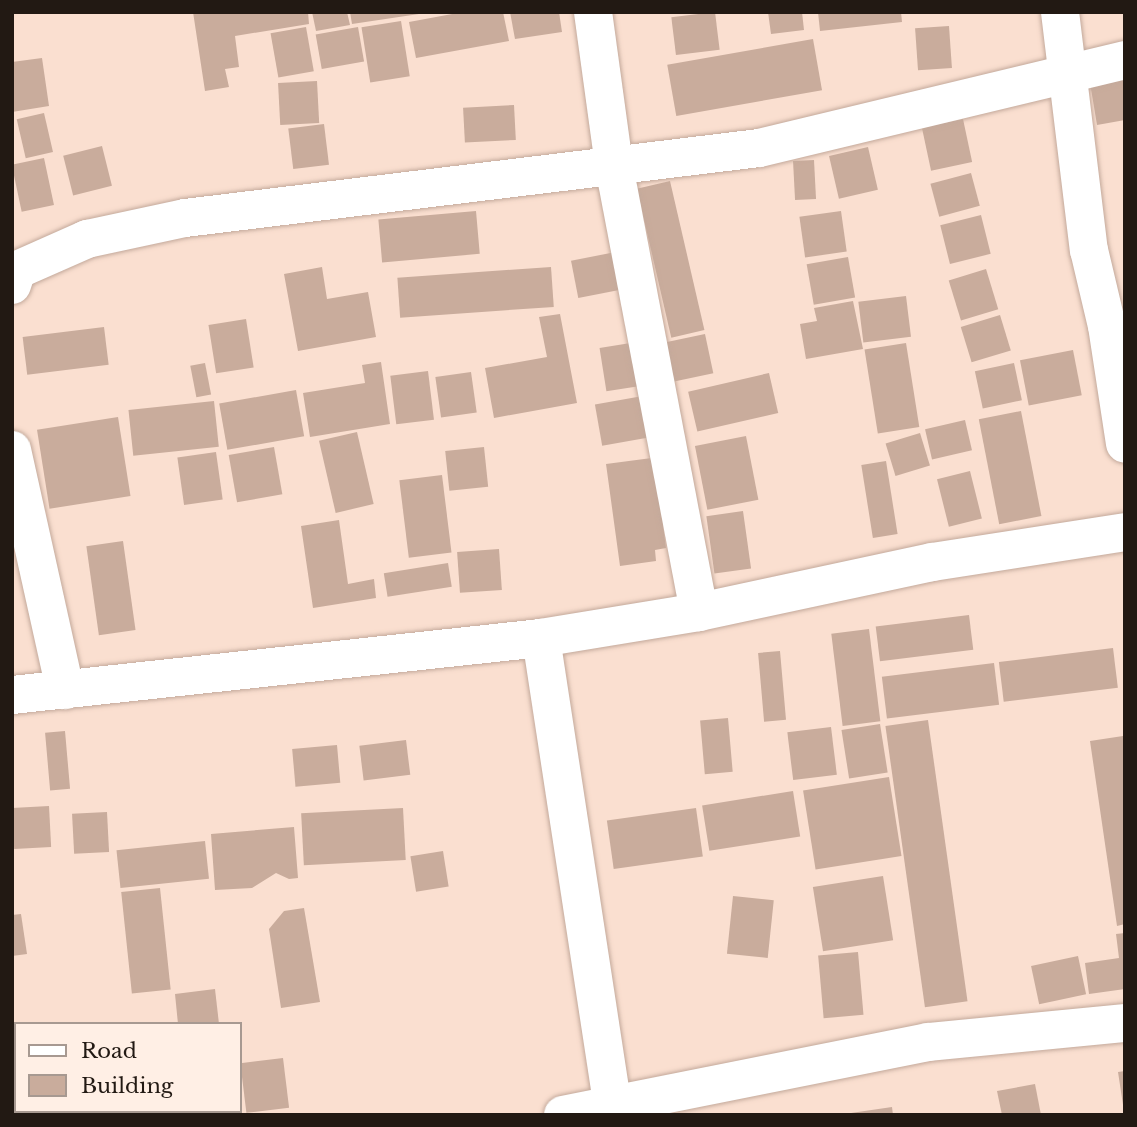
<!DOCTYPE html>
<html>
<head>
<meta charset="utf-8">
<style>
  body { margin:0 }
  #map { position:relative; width:1137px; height:1127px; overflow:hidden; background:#fadfd0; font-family:"Libre Baskerville",serif }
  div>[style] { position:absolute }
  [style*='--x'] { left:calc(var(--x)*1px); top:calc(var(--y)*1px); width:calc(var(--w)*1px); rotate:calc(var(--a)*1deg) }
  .building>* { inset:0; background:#c9ac9c; transform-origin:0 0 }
  .roads { filter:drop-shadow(0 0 2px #c3a99b) drop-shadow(0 0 2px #c3a99b) }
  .street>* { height:38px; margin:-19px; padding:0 19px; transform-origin:19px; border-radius:19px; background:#fff }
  span { translate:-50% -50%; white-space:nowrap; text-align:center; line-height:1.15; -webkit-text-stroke:5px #ffefe5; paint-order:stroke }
  .frame { position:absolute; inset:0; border:14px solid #221913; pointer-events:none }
  .legend { position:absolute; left:14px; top:1022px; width:228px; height:91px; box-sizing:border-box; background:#ffefe5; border:2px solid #a79991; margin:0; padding:9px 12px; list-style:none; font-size:21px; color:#221913 }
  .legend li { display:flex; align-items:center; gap:14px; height:35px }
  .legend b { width:35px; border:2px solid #a79991 }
</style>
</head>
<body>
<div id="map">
  <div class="building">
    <i style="clip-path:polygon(193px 12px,308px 12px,309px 24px,235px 36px,239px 67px,225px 69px,229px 87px,205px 91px)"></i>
    <i style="clip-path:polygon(312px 12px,347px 12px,350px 25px,316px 31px)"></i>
    <i style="clip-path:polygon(350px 12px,419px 12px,419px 14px,352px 24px)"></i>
    <i style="clip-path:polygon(463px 12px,503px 12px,509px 41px,416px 58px,409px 22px)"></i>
    <i style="clip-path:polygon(510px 12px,559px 12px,562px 32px,515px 39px)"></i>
    <i style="left:715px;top:12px;width:38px;height:44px;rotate:83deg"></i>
    <i style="clip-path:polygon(768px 12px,802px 12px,804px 30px,771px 34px)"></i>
    <i style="clip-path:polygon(818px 12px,901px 12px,902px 22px,820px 31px)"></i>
    <i style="left:401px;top:21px;width:56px;height:40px;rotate:81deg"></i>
    <i style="left:949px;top:26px;width:42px;height:34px;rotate:86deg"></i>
    <i style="left:306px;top:27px;width:45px;height:36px;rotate:80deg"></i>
    <i style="left:358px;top:27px;width:35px;height:43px;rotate:80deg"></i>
    <i style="left:813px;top:39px;width:52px;height:148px;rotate:80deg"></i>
    <i style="clip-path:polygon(42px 58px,49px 106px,12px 112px,12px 62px)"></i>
    <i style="clip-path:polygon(1125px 78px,1125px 120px,1097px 125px,1090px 83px)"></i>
    <i style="left:317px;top:81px;width:42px;height:39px;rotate:87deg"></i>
    <i style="left:514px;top:105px;width:35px;height:51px;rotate:87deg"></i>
    <i style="left:44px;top:113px;width:40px;height:28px;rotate:77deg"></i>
    <i style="left:963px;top:119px;width:44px;height:42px;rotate:78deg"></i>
    <i style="left:324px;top:124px;width:41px;height:36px;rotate:83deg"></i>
    <i style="left:102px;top:146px;width:41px;height:40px;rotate:76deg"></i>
    <i style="left:868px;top:147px;width:44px;height:40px;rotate:77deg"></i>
    <i style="left:44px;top:158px;width:48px;height:33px;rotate:78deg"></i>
    <i style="left:814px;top:160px;width:39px;height:21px;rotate:87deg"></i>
    <i style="left:971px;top:173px;width:34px;height:42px;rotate:75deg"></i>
    <i style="left:670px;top:181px;width:153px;height:34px;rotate:77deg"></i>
    <i style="left:476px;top:211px;width:43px;height:98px;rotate:85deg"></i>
    <i style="left:841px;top:211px;width:41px;height:42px;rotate:82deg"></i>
    <i style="left:981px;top:215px;width:40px;height:42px;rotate:76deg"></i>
    <i style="left:626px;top:250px;width:38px;height:56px;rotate:79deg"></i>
    <i style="left:848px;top:257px;width:41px;height:42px;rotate:80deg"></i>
    <i style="clip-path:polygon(322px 267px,327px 299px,368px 292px,376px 337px,298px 351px,284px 274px)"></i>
    <i style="left:551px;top:267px;width:40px;height:154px;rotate:86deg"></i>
    <i style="left:986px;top:269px;width:42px;height:39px;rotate:73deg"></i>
    <i style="left:906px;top:296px;width:41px;height:48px;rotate:83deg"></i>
    <i style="clip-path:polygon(853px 301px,863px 349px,806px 359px,800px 324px,817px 321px,814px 308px)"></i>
    <i style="clip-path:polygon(560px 314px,577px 403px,494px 418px,485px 368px,547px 357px,539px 317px)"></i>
    <i style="left:1000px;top:315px;width:37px;height:41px;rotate:73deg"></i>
    <i style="left:246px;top:319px;width:49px;height:38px;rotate:81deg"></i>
    <i style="left:104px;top:327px;width:38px;height:82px;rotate:83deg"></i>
    <i style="left:705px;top:334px;width:40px;height:40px;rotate:78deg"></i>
    <i style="left:643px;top:341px;width:44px;height:44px;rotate:81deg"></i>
    <i style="left:906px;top:343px;width:85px;height:42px;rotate:81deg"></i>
    <i style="left:1073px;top:350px;width:46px;height:54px;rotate:79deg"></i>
    <i style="clip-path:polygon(381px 362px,390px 424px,310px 437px,303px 393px,365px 383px,362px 365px)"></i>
    <i style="left:205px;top:363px;width:32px;height:15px;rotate:79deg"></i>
    <i style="left:1014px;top:363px;width:38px;height:40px;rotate:78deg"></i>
    <i style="left:428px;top:371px;width:49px;height:38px;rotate:83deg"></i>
    <i style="left:471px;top:372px;width:41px;height:36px;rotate:82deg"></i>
    <i style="left:769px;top:373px;width:41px;height:83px;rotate:77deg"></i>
    <i style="left:296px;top:390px;width:47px;height:78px;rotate:80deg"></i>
    <i style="left:654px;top:394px;width:42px;height:60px;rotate:80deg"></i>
    <i style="left:214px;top:401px;width:46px;height:86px;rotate:84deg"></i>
    <i style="left:1021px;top:411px;width:107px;height:43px;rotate:79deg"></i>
    <i style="left:118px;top:417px;width:80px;height:82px;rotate:81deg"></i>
    <i style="left:965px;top:420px;width:31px;height:41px;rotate:77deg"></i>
    <i style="left:357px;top:432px;width:74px;height:39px;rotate:77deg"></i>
    <i style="left:920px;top:433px;width:34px;height:36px;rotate:73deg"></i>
    <i style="left:746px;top:436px;width:65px;height:52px;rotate:79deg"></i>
    <i style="left:274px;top:447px;width:48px;height:46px;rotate:80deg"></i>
    <i style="left:484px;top:447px;width:40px;height:39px;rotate:84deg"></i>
    <i style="left:216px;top:452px;width:48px;height:39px;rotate:82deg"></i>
    <i style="clip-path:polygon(667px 456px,663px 525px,666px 548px,655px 550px,656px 561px,620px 566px,606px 464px)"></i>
    <i style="left:886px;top:461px;width:74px;height:25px;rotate:81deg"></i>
    <i style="left:970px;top:471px;width:49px;height:34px;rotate:76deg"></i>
    <i style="left:442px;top:475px;width:78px;height:43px;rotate:83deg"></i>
    <i style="left:743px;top:511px;width:58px;height:37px;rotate:82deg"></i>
    <i style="clip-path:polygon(339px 520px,348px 584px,374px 579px,376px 598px,313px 608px,301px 526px)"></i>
    <i style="left:123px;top:541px;width:90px;height:37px;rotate:82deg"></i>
    <i style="left:499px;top:549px;width:41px;height:42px;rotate:86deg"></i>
    <i style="left:448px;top:563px;width:24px;height:65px;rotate:81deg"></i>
    <i style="left:969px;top:615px;width:35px;height:94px;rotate:83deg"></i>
    <i style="left:869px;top:629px;width:93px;height:38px;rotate:83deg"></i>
    <i style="left:1113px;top:648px;width:40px;height:115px;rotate:83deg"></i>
    <i style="left:780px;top:651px;width:69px;height:22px;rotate:85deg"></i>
    <i style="left:994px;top:663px;width:42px;height:113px;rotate:83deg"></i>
    <i style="left:728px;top:718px;width:54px;height:28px;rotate:85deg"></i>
    <i style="left:928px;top:720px;width:284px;height:43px;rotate:82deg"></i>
    <i style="left:880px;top:724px;width:49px;height:39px;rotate:81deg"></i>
    <i style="left:831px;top:727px;width:48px;height:44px;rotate:83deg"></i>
    <i style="left:65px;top:731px;width:58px;height:20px;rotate:85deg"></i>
    <i style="clip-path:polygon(1123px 736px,1125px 924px,1117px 926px,1090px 741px)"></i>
    <i style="left:406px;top:740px;width:35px;height:47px;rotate:83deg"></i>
    <i style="left:337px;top:745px;width:38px;height:45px;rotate:85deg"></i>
    <i style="left:889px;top:777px;width:80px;height:87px;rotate:81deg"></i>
    <i style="left:793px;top:791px;width:46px;height:92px;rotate:81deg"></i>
    <i style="left:49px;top:806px;width:41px;height:37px;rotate:87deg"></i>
    <i style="left:403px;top:808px;width:52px;height:102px;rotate:87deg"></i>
    <i style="left:696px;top:808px;width:49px;height:90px;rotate:82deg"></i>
    <i style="left:107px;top:812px;width:40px;height:35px;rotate:87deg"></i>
    <i style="clip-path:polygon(294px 827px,298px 878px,289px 879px,276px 873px,252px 888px,215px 890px,211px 834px)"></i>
    <i style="left:205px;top:841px;width:38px;height:89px;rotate:84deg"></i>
    <i style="left:443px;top:851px;width:36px;height:33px;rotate:81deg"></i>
    <i style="left:883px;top:876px;width:65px;height:71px;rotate:81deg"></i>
    <i style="left:160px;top:888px;width:102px;height:39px;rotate:84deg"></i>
    <i style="left:733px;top:896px;width:41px;height:58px;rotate:6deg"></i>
    <i style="clip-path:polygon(304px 908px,320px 1002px,281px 1008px,269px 929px,284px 911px)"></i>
    <i style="clip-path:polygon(21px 914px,27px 954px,12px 956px,12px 915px)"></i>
    <i style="clip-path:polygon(1125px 933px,1125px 989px,1089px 994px,1085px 963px,1119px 958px,1116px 934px)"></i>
    <i style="left:858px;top:952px;width:63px;height:40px;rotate:85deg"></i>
    <i style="left:1078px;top:956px;width:39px;height:48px;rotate:78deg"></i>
    <i style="clip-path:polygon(215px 989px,219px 1024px,178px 1024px,175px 994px)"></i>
    <i style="left:283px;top:1058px;width:50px;height:43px;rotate:83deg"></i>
    <i style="clip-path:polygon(1125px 1071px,1125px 1105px,1123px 1105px,1118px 1072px)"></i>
    <i style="left:16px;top:1080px;width:26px;height:4px;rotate:90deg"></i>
    <i style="clip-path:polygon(1035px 1084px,1041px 1115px,1002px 1115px,997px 1091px)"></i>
    <i style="clip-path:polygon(892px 1107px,893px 1115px,851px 1115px,851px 1113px)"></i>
  </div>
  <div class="roads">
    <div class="street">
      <i style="--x:593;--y:12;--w:155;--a:82.2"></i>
      <i style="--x:614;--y:166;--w:454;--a:79.2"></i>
      <i style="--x:1060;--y:12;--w:240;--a:83.1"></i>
      <i style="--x:1089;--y:250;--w:78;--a:76.7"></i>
      <i style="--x:1107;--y:326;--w:119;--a:81.3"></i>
      <i style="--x:12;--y:285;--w:16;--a:-72"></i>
      <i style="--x:17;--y:270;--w:77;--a:-23.9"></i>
      <i style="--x:87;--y:239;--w:100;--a:-12.1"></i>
      <i style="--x:185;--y:218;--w:578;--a:-6.95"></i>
      <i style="--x:759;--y:148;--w:376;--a:-13.5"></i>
      <i style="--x:12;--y:450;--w:246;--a:77.5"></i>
      <i style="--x:541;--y:638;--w:471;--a:81.3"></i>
      <i style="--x:12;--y:695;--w:532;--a:-6.15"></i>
      <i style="--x:541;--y:638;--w:160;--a:-9.3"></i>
      <i style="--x:699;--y:612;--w:238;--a:-12.1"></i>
      <i style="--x:932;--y:562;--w:195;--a:-8.8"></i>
      <i style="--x:563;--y:1115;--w:372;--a:-11.3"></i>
      <i style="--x:928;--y:1042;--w:198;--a:-5.5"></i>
    </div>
  </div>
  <div class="frame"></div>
  <ul class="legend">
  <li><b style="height:9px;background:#fff"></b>Road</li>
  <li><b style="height:19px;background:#c9ac9c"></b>Building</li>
  </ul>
</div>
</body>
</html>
